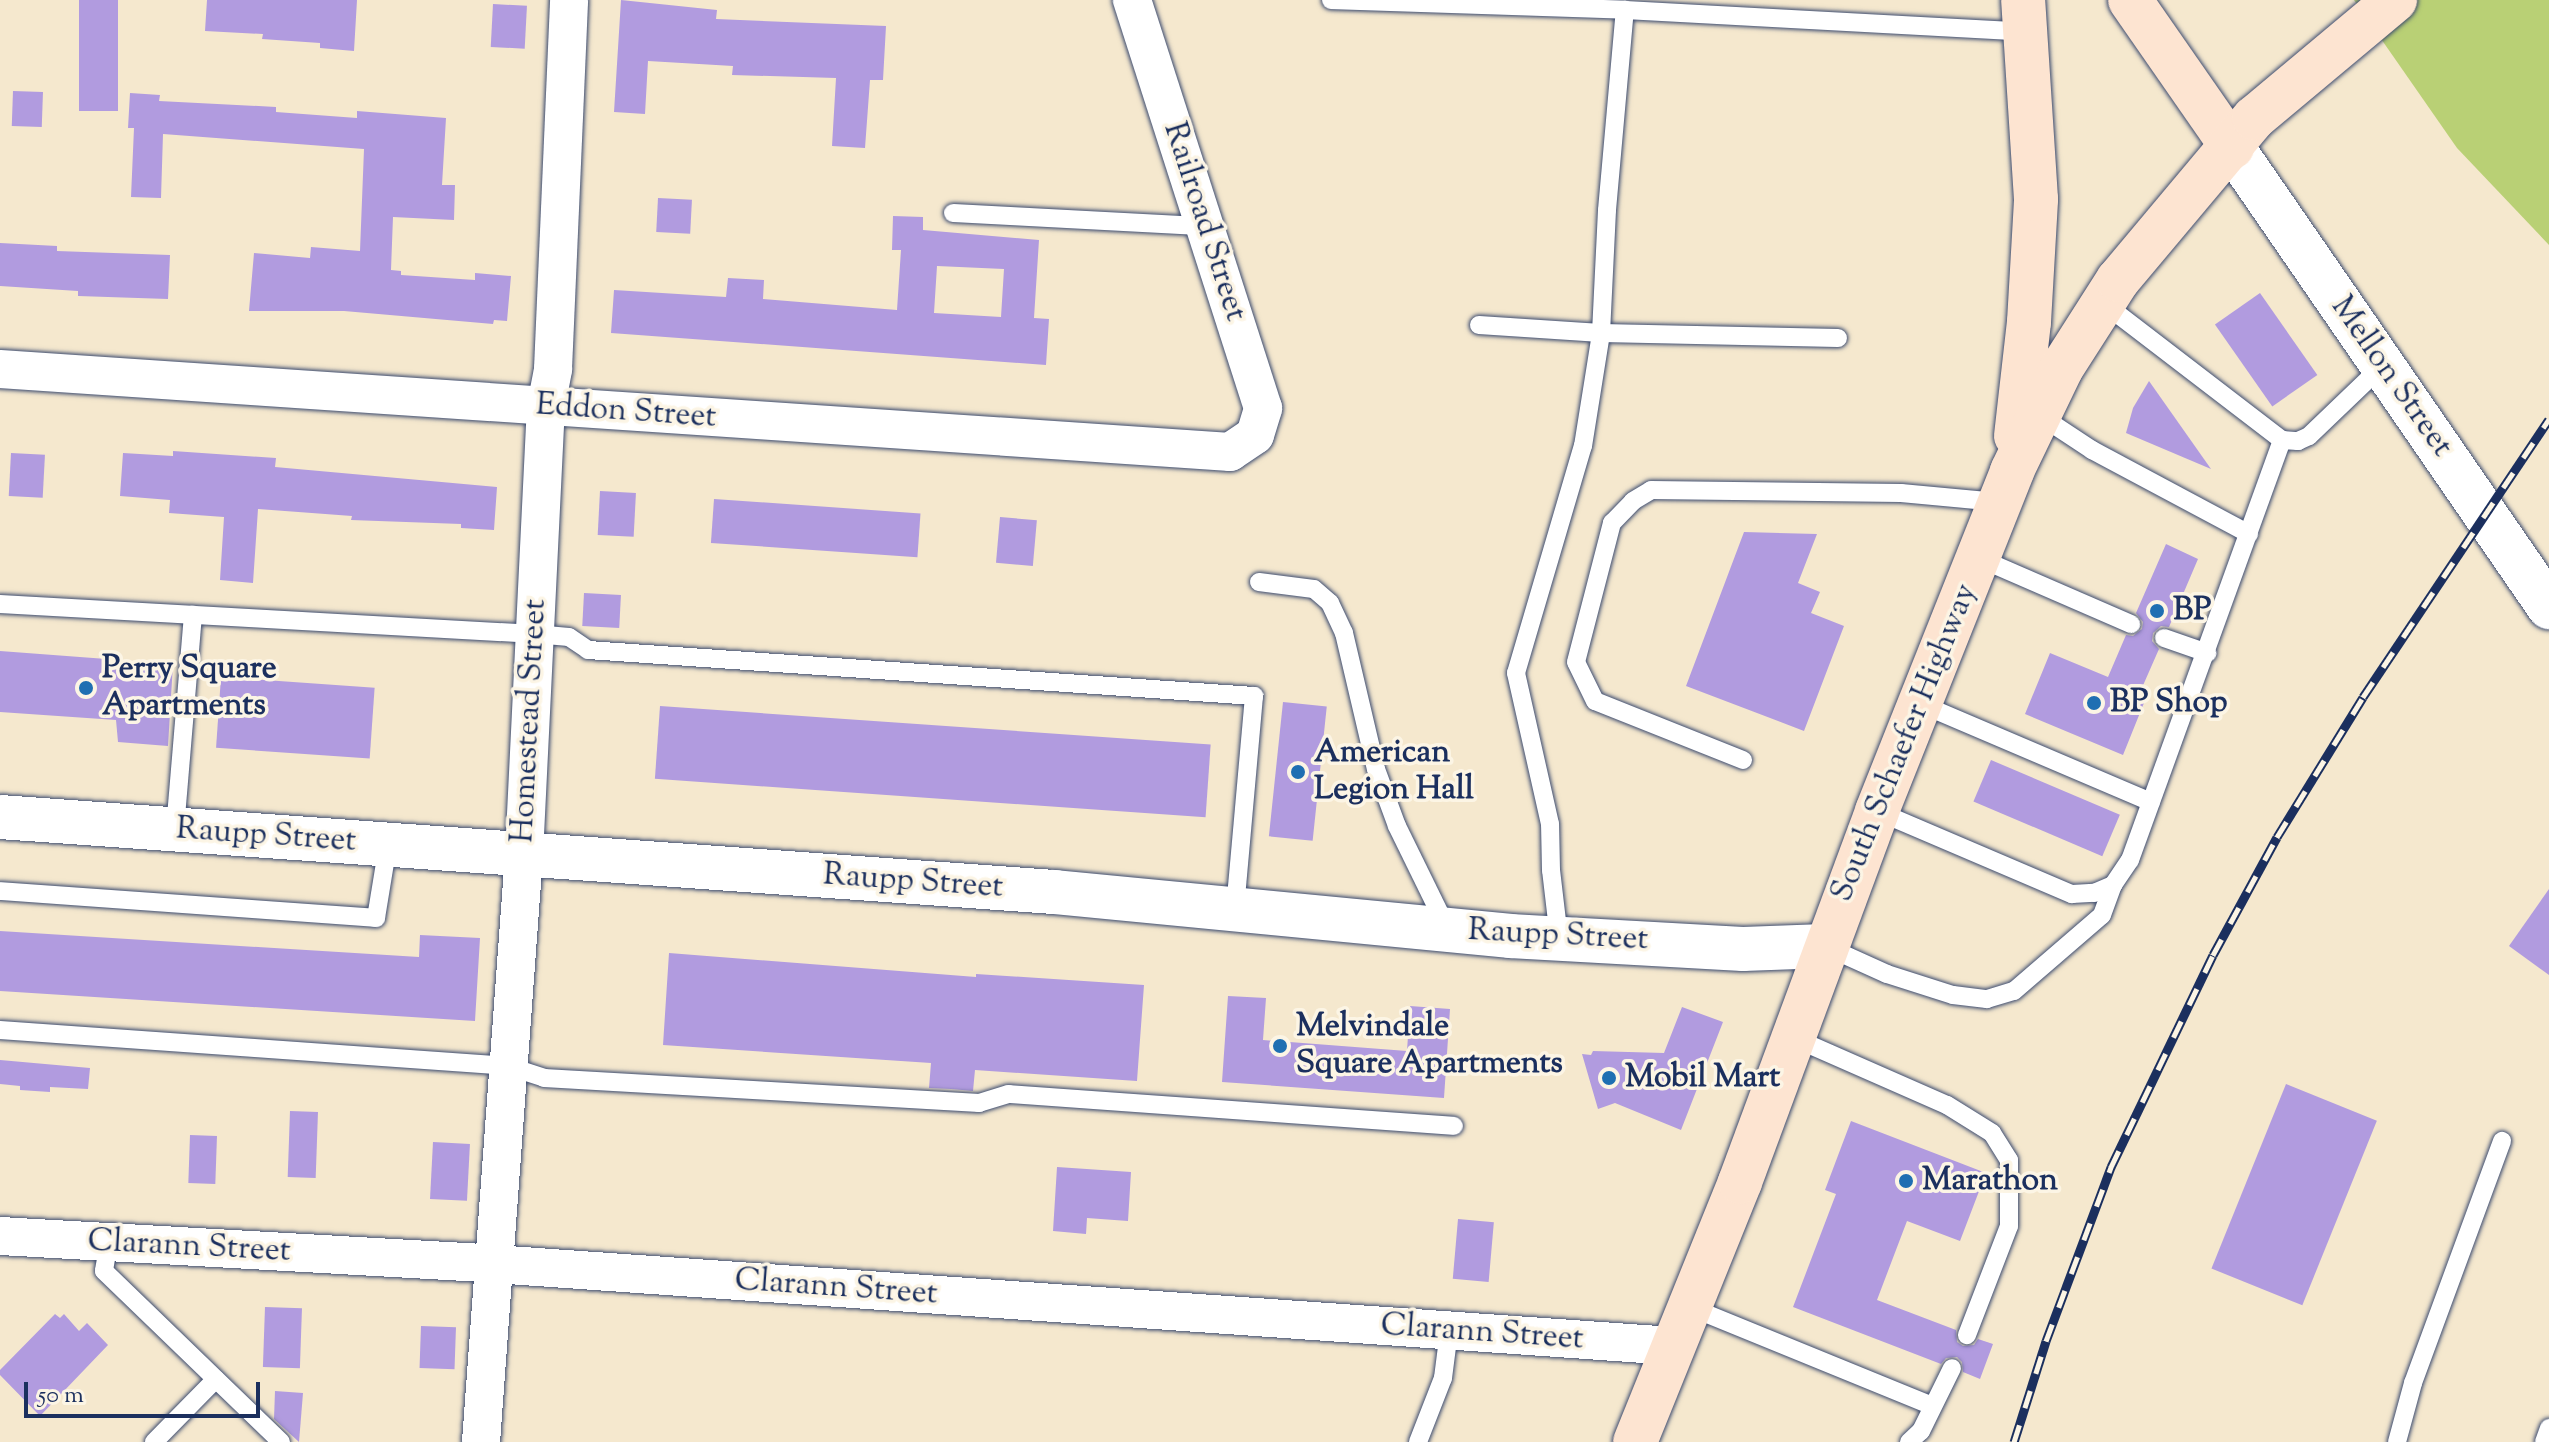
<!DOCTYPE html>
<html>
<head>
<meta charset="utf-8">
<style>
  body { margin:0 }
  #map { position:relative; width:2549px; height:1442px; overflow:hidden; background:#f5e8ce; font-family:"Sorts Mill Goudy",serif }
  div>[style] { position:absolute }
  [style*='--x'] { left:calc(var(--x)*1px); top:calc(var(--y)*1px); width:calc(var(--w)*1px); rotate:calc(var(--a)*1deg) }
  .green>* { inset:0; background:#b9d075 }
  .building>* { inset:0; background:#b19bdf; transform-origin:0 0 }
  .roads { filter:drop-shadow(0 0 2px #3c4b6f) drop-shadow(0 0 2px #3c4b6f) }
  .service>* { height:18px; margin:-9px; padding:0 9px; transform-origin:9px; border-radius:9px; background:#fff }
  .minor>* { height:38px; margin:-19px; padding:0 19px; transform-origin:19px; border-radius:19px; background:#fff }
  .tertiary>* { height:44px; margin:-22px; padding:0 22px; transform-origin:22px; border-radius:22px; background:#fff }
  .secondary>* { height:44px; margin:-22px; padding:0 22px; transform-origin:22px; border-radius:22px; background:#fde4d1 }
  .rail>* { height:9px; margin-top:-4.5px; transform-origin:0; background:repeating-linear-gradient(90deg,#fcf5e5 0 18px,#1b2f5e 0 36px); box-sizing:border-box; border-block:2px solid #1b2f5e }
  .dots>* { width:22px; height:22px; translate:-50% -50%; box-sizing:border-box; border:4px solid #fcf5e5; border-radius:50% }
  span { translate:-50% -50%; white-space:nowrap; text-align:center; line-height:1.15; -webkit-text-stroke:7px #fcf5e5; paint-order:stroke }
  .street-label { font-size:32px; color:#1b2f5e }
  .poi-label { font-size:32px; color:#1b2f5e; font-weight:700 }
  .left { translate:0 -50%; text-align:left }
  .scale { position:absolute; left:24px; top:1382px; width:236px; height:36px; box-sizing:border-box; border:4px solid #1b2f5e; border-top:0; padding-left:10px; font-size:24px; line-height:28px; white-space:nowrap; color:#1b2f5e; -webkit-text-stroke:6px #fcf5e5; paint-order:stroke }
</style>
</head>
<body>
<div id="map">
  <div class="green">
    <i style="clip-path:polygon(2354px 0,2549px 0,2549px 245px,2457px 148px)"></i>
  </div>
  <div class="building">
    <i style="left:79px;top:0;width:39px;height:111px"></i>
    <i style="clip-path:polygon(207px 0,357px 0,354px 51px,320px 48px,320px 43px,262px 39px,263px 34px,205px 31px)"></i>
    <i style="clip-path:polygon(621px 0,717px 10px,716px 19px,886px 26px,883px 80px,870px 80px,865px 148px,832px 146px,836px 78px,732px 75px,733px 66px,648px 61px,645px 114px,614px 112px)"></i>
    <i style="left:493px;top:4px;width:34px;height:43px;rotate:3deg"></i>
    <i style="left:13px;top:91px;width:30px;height:35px;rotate:2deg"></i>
    <i style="clip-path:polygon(130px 93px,160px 95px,159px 101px,276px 107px,276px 112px,357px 118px,357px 111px,446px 118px,442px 185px,455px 185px,454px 220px,393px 217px,391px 270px,401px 271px,401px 275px,475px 280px,475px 273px,511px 276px,507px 321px,494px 320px,493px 324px,344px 311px,249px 311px,254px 253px,310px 258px,311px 247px,360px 251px,364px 149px,163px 134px,161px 198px,131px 197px,134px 128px,128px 128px)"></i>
    <i style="left:658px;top:198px;width:34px;height:34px;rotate:3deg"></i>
    <i style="clip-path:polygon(evenodd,893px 216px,923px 217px,923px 230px,1039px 240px,1034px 318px,1049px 319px,1046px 365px,611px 333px,614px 290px,726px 297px,728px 278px,764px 280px,763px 299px,897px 310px,901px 250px,892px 250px,893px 216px,937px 266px,1004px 269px,1001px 317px,934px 313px,937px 266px)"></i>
    <i style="clip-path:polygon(0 243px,57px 246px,57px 251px,170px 255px,168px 299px,78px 296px,78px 291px,0 286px)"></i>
    <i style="left:2260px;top:293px;width:100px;height:55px;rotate:55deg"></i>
    <i style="clip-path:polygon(2149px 381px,2211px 469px,2126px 433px,2133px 408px)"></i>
    <i style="clip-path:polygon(173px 451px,276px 458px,275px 467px,497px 487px,494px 530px,461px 528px,461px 524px,351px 520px,352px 516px,258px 509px,253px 583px,220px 580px,224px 517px,169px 513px,170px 500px,120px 496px,123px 453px,173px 456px)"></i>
    <i style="left:11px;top:453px;width:34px;height:43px;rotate:3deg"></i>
    <i style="left:600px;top:491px;width:36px;height:44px;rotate:3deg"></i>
    <i style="left:714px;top:499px;width:207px;height:44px;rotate:4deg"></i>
    <i style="left:1000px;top:517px;width:37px;height:46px;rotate:5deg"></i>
    <i style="clip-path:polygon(1744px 532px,1817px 534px,1798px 583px,1820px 592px,1811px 613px,1844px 626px,1804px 731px,1686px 686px)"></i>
    <i style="clip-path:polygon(2166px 544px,2198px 559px,2169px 627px,2161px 626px,2153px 633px,2152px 641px,2159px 649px,2141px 690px,2148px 693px,2123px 755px,2025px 714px,2050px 653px,2108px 677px,2126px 635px,2133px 636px,2142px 629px,2143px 622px,2136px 613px)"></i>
    <i style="left:584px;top:593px;width:37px;height:33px;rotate:3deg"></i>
    <i style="clip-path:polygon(0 651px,173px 664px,168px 746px,118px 742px,116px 720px,0 712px)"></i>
    <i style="left:221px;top:677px;width:154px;height:71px;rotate:4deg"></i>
    <i style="left:1283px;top:702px;width:44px;height:135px;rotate:6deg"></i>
    <i style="left:660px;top:706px;width:552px;height:73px;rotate:4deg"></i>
    <i style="left:1991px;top:760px;width:140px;height:45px;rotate:23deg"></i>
    <i style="clip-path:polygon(2549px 889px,2549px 975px,2509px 946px)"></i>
    <i style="clip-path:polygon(0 931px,419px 957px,420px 935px,480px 938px,475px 1021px,0 991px)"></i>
    <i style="clip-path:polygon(669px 953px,976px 977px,976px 974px,1144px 985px,1137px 1081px,975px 1070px,973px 1091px,951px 1089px,929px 1088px,931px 1063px,663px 1045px)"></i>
    <i style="clip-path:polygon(1228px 996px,1266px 998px,1263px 1040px,1407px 1051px,1410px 1006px,1450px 1009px,1444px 1098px,1222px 1082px)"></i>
    <i style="clip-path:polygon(1682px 1007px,1723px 1022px,1681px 1130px,1615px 1103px,1598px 1109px,1582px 1054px,1591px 1055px,1593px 1051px,1664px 1053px)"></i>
    <i style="clip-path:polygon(0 1060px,90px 1068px,88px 1089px,50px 1087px,50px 1092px,20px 1090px,20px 1086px,0 1084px)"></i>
    <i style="left:2286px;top:1084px;width:98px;height:199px;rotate:22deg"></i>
    <i style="left:290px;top:1111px;width:28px;height:66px;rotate:2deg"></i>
    <i style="clip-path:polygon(1851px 1121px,1986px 1173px,1960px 1241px,1907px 1221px,1877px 1300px,1956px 1330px,1957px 1342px,1963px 1346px,1974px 1345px,1978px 1339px,1993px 1344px,1980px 1379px,1963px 1372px,1962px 1362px,1957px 1357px,1946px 1358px,1941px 1364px,1793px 1307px,1836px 1194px,1825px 1190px)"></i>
    <i style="left:190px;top:1135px;width:27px;height:48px;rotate:2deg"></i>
    <i style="left:433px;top:1142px;width:37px;height:57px;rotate:3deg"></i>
    <i style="clip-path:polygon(1057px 1167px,1131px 1172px,1128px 1221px,1087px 1218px,1086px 1234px,1053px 1231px)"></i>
    <i style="left:1458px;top:1219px;width:36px;height:60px;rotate:5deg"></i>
    <i style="left:265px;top:1307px;width:37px;height:60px;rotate:2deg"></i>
    <i style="clip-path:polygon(55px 1314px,60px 1318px,64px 1314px,79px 1331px,87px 1323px,108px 1345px,40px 1416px,0 1375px,0 1370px)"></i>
    <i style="left:421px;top:1326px;width:35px;height:42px;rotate:2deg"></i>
    <i style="clip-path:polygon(275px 1391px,303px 1393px,299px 1442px,274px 1419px)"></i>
  </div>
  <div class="roads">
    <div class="service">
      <i style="--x:1331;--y:0;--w:294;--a:1.9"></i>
      <i style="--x:1625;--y:10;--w:402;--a:3.1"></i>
      <i style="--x:953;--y:213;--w:252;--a:3"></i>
      <i style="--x:2102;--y:302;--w:227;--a:37.5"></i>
      <i style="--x:2282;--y:440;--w:16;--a:4"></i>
      <i style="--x:2298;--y:441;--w:12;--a:-24"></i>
      <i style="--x:2309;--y:436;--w:103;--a:-43.8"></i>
      <i style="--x:1479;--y:325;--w:122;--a:3.8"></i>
      <i style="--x:1601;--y:333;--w:237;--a:1.2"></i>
      <i style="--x:2039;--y:415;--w:64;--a:33.4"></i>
      <i style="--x:2092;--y:450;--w:178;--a:28.1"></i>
      <i style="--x:1979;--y:558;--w:166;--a:23.5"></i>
      <i style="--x:1259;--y:582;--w:55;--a:7.3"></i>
      <i style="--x:1314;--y:589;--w:21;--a:41"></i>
      <i style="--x:1330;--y:603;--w:33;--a:65"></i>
      <i style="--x:1344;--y:633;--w:140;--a:76.8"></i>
      <i style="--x:1376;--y:769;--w:61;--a:69.8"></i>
      <i style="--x:1397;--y:826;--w:114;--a:63.9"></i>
      <i style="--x:0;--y:604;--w:536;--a:3.21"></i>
      <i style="--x:535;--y:634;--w:34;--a:5"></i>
      <i style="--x:569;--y:637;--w:23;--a:34"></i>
      <i style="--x:588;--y:650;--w:668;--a:3.95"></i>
      <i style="--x:1254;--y:696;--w:215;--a:95.1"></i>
      <i style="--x:2164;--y:638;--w:46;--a:19.2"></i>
      <i style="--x:1921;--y:704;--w:250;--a:23.1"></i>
      <i style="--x:1743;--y:760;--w:159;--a:-158.3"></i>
      <i style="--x:1595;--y:701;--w:43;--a:-116"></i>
      <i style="--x:1576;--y:662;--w:144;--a:-75.5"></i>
      <i style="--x:1612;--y:523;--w:30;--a:-46"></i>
      <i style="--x:1633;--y:501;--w:21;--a:-31"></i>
      <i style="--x:1651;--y:490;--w:250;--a:0.7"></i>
      <i style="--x:1901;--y:493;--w:97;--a:5.3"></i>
      <i style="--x:1877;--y:811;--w:212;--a:23.1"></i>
      <i style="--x:2072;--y:894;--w:22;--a:-3"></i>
      <i style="--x:2094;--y:893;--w:21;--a:-23"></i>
      <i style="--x:175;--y:829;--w:215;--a:-85.2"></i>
      <i style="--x:0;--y:891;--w:377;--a:4.1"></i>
      <i style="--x:376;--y:918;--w:74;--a:-80.7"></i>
      <i style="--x:1559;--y:938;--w:68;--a:-96.7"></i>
      <i style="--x:1551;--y:870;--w:46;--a:-91.2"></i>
      <i style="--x:1550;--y:824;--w:155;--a:-102.7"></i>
      <i style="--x:1516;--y:673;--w:237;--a:-73.6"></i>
      <i style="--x:1583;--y:446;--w:114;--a:-80.9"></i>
      <i style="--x:1601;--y:333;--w:123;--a:-87.2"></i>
      <i style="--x:1607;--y:210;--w:201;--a:-84.9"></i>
      <i style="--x:1825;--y:946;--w:68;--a:24.3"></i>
      <i style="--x:1887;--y:974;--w:69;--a:17.7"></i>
      <i style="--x:1953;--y:995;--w:34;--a:7"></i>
      <i style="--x:1987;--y:999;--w:28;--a:-17"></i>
      <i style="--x:2014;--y:991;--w:116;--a:-40.8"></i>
      <i style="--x:2102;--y:915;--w:32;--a:-70"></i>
      <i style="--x:2113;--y:885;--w:30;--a:-56"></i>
      <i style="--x:2130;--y:860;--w:447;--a:-70.1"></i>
      <i style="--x:0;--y:1030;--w:509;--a:4.05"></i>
      <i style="--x:508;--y:1066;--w:38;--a:18"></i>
      <i style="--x:544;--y:1078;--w:436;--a:3.3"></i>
      <i style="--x:979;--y:1103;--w:31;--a:-17"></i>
      <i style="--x:1009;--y:1094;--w:446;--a:4.1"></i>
      <i style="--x:1792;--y:1037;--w:169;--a:23.7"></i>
      <i style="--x:1947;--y:1105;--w:53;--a:31.9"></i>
      <i style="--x:1992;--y:1133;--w:32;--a:58"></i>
      <i style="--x:2009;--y:1160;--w:66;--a:90"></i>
      <i style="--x:2009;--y:1226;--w:117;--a:111.1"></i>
      <i style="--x:109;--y:1242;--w:29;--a:100"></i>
      <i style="--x:104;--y:1271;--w:246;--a:44"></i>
      <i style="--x:1690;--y:1307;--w:262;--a:22.2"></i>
      <i style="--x:154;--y:1442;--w:88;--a:-45.5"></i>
      <i style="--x:1418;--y:1442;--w:69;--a:-68.7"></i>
      <i style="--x:1443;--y:1378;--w:47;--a:-82.7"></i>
      <i style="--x:1909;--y:1442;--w:16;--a:-43"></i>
      <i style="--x:1921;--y:1431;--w:70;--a:-63.8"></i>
      <i style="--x:2397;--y:1442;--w:61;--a:-74.8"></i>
      <i style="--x:2413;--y:1383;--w:258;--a:-69.8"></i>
      <i style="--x:2544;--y:1442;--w:15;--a:-70"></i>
    </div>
    <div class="minor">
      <i style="--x:0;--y:369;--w:1233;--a:3.86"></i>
      <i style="--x:1230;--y:452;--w:30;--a:-34"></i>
      <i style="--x:1255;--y:435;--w:28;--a:-73"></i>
      <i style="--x:1263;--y:408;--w:429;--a:-107.8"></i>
      <i style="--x:0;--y:1236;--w:495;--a:3.2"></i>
      <i style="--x:494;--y:1264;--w:1181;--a:3.98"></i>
      <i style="--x:481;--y:1442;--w:589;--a:-85.81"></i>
      <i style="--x:524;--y:855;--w:450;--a:-87.2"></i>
      <i style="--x:546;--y:406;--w:38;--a:-79"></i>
      <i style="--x:553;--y:369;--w:369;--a:-87.5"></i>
    </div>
    <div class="tertiary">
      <i style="--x:2232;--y:147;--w:559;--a:55.43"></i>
      <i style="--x:0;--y:817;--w:1057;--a:4.07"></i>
      <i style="--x:1054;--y:892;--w:458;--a:5.5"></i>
      <i style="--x:1510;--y:936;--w:233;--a:3.2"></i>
      <i style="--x:1743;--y:949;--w:82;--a:-2.1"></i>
    </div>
    <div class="secondary">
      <i style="--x:2130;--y:0;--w:179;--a:55.2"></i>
      <i style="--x:2016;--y:436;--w:115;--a:-83.5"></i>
      <i style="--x:2029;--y:322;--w:123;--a:-86.7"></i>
      <i style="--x:2036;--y:199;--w:199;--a:-93.7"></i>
      <i style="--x:1635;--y:1442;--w:280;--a:-68"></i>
      <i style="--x:1740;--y:1182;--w:395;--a:-69.7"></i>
      <i style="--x:1877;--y:811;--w:366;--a:-68.3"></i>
      <i style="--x:2012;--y:471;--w:113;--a:-64.3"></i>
      <i style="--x:2061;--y:369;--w:106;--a:-57.4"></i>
      <i style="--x:2118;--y:280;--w:212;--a:-50"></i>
      <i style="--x:2254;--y:118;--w:184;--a:-39.9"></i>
    </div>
  </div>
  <div class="rail">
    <i style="--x:2014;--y:1442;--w:106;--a:-72.4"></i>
    <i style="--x:2046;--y:1341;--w:186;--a:-69.5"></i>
    <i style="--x:2111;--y:1167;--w:235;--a:-64.3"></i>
    <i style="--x:2213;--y:955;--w:134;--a:-61.5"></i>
    <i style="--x:2277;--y:837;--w:164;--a:-58.4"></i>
    <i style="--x:2363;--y:697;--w:334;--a:-56.2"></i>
  </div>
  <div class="dots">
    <i style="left:2157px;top:611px;background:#1f6fb2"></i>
    <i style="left:86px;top:688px;background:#1f6fb2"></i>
    <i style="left:2094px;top:703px;background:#1f6fb2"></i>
    <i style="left:1298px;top:772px;background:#1f6fb2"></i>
    <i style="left:1280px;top:1046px;background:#1f6fb2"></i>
    <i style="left:1609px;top:1078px;background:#1f6fb2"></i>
    <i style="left:1906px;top:1181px;background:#1f6fb2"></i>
  </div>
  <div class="street-label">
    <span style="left:1204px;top:222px;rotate:72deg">Railroad Street</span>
    <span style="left:2391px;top:377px;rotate:55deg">Mellon Street</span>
    <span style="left:626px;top:412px;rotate:4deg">Eddon Street</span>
    <span style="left:530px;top:721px;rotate:-87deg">Homestead Street</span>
    <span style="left:1905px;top:743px;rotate:-68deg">South Schaefer Highway</span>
    <span style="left:266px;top:836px;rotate:4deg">Raupp Street</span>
    <span style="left:913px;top:882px;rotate:4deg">Raupp Street</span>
    <span style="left:1558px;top:936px;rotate:3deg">Raupp Street</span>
    <span style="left:189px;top:1247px;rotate:3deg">Clarann Street</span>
    <span style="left:836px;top:1288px;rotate:4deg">Clarann Street</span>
    <span style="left:1482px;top:1333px;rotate:4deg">Clarann Street</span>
  </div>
  <div class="poi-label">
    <span class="left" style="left:2173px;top:611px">BP</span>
    <span class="left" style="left:102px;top:688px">Perry Square<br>Apartments</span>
    <span class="left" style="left:2110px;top:703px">BP Shop</span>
    <span class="left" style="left:1314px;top:772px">American<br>Legion Hall</span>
    <span class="left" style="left:1296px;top:1046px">Melvindale<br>Square Apartments</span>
    <span class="left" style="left:1625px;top:1078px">Mobil Mart</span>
    <span class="left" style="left:1922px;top:1181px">Marathon</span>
  </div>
  <div class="scale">50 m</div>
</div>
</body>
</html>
